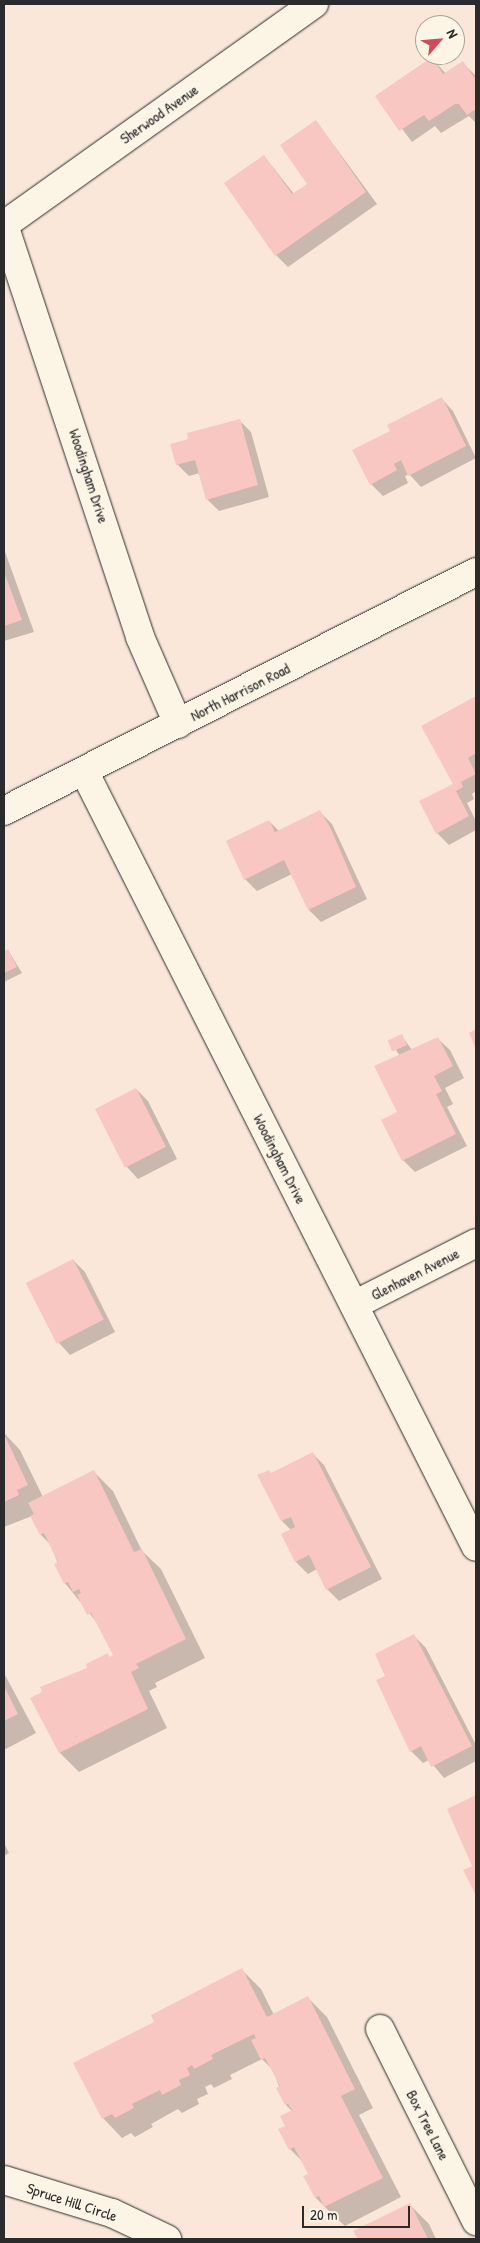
<!DOCTYPE html>
<html>
<head>
<meta charset="utf-8">
<style>
  body { margin:0 }
  #map { position:relative; width:480px; height:2243px; overflow:hidden; background:#fbe7da; font-family:"Patrick Hand",sans-serif }
  div>[style] { position:absolute }
  [style*='--x'] { left:calc(var(--x)*1px); top:calc(var(--y)*1px); width:calc(var(--w)*1px); rotate:calc(var(--a)*1deg) }
  .shadow>* { inset:0; background:#0003 }
  .building>* { inset:0; background:#f8c7c1; transform-origin:0 0 }
  .roads { filter:drop-shadow(0 0 1px #2b2b2b) drop-shadow(0 0 1px #2b2b2b) }
  .minor>* { height:28px; margin:-14px; padding:0 14px; transform-origin:14px; border-radius:14px; background:#fcf5e5 }
  .tertiary>* { height:28px; margin:-14px; padding:0 14px; transform-origin:14px; border-radius:14px; background:#fcf5e5 }
  span { translate:-50% -50%; white-space:nowrap; text-align:center; line-height:1.15; -webkit-text-stroke:4px #fcf5e5; paint-order:stroke }
  .street-label { font-size:15px; color:#2b2b2b }
  .frame { position:absolute; inset:0; border:5px solid #2b2b2b; pointer-events:none }
  .north { position:absolute; left:415px; top:15px; width:50px; height:50px; box-sizing:border-box; background:#fcf5e5; border:1px solid #a8a49b; border-radius:50%; rotate:63deg; font-size:14px; font-weight:700; line-height:20px; text-align:center; color:#2b2b2b }
  .north::after { content:''; display:block; margin:auto; width:18px; height:22px; background:#d1495b; clip-path:polygon(50% 0,100% 100%,50% 72%,0 100%) }
  .scale { position:absolute; left:302px; top:2206px; width:108px; height:22px; box-sizing:border-box; border:2px solid #2b2b2b; border-top:0; padding-left:6px; font-size:15px; line-height:18px; white-space:nowrap; color:#2b2b2b; -webkit-text-stroke:4px #fcf5e5; paint-order:stroke }
</style>
</head>
<body>
<div id="map">
  <div class="shadow">
    <i style="clip-path:polygon(432px 58px,446px 74px,463px 63px,475px 75px,476px 123px,469px 116px,441px 133px,435px 126px,412px 142px,377px 96px)"></i>
    <i style="clip-path:polygon(316px 121px,377px 204px,288px 267px,276px 255px,264px 156px,294px 194px,308px 184px)"></i>
    <i style="clip-path:polygon(442px 399px,453px 411px,476px 458px,421px 487px,409px 474px,405px 476px,408px 483px,383px 496px,371px 484px,392px 432px)"></i>
    <i style="clip-path:polygon(239px 420px,251px 432px,269px 497px,219px 511px,207px 499px,200px 473px,189px 476px,177px 464px)"></i>
    <i style="clip-path:polygon(4px 549px,34px 632px,4px 641px)"></i>
    <i style="clip-path:polygon(476px 698px,476px 791px,472px 794px,474px 799px,467px 803px,476px 821px,476px 830px,449px 845px,437px 833px,454px 784px,423px 726px)"></i>
    <i style="clip-path:polygon(320px 812px,332px 824px,367px 899px,321px 922px,309px 910px,292px 874px,257px 891px,245px 879px,269px 821px,279px 831px)"></i>
    <i style="clip-path:polygon(8px 950px,22px 973px,4px 982px,4px 952px)"></i>
    <i style="clip-path:polygon(401px 1035px,412px 1050px,438px 1039px,450px 1050px,464px 1078px,445px 1088px,453px 1104px,447px 1107px,467px 1146px,415px 1172px,403px 1160px,383px 1120px,399px 1112px,400px 1056px,390px 1041px)"></i>
    <i style="clip-path:polygon(136px 1089px,148px 1101px,177px 1159px,138px 1179px,127px 1167px)"></i>
    <i style="clip-path:polygon(73px 1260px,85px 1272px,115px 1332px,70px 1355px,59px 1343px)"></i>
    <i style="clip-path:polygon(4px 1433px,20px 1450px,43px 1497px,93px 1471px,113px 1491px,142px 1551px,161px 1569px,205px 1658px,155px 1683px,157px 1687px,149px 1691px,167px 1728px,79px 1772px,60px 1753px,89px 1669px,107px 1655px,110px 1658px,114px 1656px,98px 1624px,65px 1583px,51px 1545px,41px 1535px,32px 1516px,4px 1527px)"></i>
    <i style="clip-path:polygon(312px 1453px,324px 1465px,382px 1579px,339px 1601px,327px 1589px,317px 1569px,308px 1574px,296px 1562px,282px 1535px,291px 1530px,282px 1521px,259px 1476px,272px 1474px)"></i>
    <i style="clip-path:polygon(414px 1636px,426px 1648px,476px 1745px,476px 1761px,444px 1778px,429px 1760px,423px 1763px,411px 1751px,387px 1676px)"></i>
    <i style="clip-path:polygon(4px 1673px,36px 1733px,4px 1750px)"></i>
    <i style="clip-path:polygon(476px 1796px,476px 1893px,465px 1871px,474px 1867px,449px 1810px)"></i>
    <i style="clip-path:polygon(4px 1843px,9px 1853px,4px 1856px)"></i>
    <i style="clip-path:polygon(242px 1970px,261px 1989px,274px 2015px,308px 1998px,327px 2017px,373px 2108px,359px 2115px,401px 2197px,345px 2226px,335px 2217px,316px 2198px,305px 2177px,310px 2174px,304px 2163px,290px 2149px,287px 2126px,292px 2111px,286px 2105px,273px 2070px,262px 2059px,230px 2075px,232px 2079px,214px 2088px,211px 2084px,205px 2087px,208px 2094px,197px 2099px,199px 2104px,182px 2113px,178px 2109px,151px 2124px,153px 2127px,135px 2137px,131px 2133px,122px 2138px,103px 2118px,156px 2022px)"></i>
    <i style="clip-path:polygon(410px 2205px,429px 2224px,436px 2239px,359px 2239px,355px 2232px)"></i>
  </div>
  <div class="building">
    <i style="clip-path:polygon(432px 57px,443px 74px,463px 61px,476px 80px,476px 109px,467px 115px,459px 104px,455px 104px,429px 121px,424px 115px,399px 131px,375px 96px)"></i>
    <i style="clip-path:polygon(316px 120px,366px 192px,275px 256px,224px 183px,264px 155px,292px 194px,307px 184px,280px 145px)"></i>
    <i style="clip-path:polygon(442px 397px,466px 446px,408px 476px,401px 460px,394px 464px,397px 470px,370px 485px,352px 450px,390px 431px,387px 425px)"></i>
    <i style="clip-path:polygon(240px 419px,258px 485px,206px 500px,195px 460px,176px 465px,170px 444px,188px 439px,187px 433px)"></i>
    <i style="clip-path:polygon(4px 572px,22px 620px,4px 626px)"></i>
    <i style="clip-path:polygon(476px 696px,476px 753px,468px 758px,476px 774px,461px 782px,463px 787px,456px 791px,469px 816px,436px 834px,419px 801px,453px 784px,421px 726px)"></i>
    <i style="clip-path:polygon(320px 810px,331px 829px,356px 887px,308px 910px,284px 860px,244px 880px,226px 841px,269px 820px,275px 832px)"></i>
    <i style="clip-path:polygon(8px 949px,17px 967px,4px 973px,4px 951px)"></i>
    <i style="clip-path:polygon(476px 1029px,476px 1049px,469px 1033px)"></i>
    <i style="left:402px;top:1034px;width:12px;height:16px;rotate:66deg"></i>
    <i style="clip-path:polygon(438px 1037px,453px 1066px,434px 1076px,442px 1091px,436px 1094px,456px 1134px,402px 1161px,381px 1120px,397px 1112px,374px 1066px)"></i>
    <i style="left:136px;top:1088px;width:66px;height:46px;rotate:63deg"></i>
    <i style="left:73px;top:1259px;width:68px;height:53px;rotate:63deg"></i>
    <i style="clip-path:polygon(4px 1434px,28px 1485px,17px 1490px,19px 1495px,4px 1502px)"></i>
    <i style="clip-path:polygon(313px 1452px,371px 1567px,326px 1590px,309px 1555px,295px 1562px,281px 1534px,295px 1527px,291px 1517px,281px 1521px,257px 1475px,269px 1470px,271px 1473px)"></i>
    <i style="clip-path:polygon(94px 1470px,134px 1552px,142px 1549px,186px 1639px,136px 1664px,139px 1668px,131px 1672px,148px 1709px,59px 1753px,30px 1698px,42px 1692px,40px 1687px,87px 1668px,86px 1664px,108px 1653px,109px 1657px,113px 1655px,91px 1613px,87px 1615px,77px 1595px,81px 1593px,79px 1589px,73px 1592px,68px 1582px,64px 1584px,54px 1564px,58px 1562px,44px 1533px,40px 1535px,30px 1516px,34px 1514px,28px 1503px)"></i>
    <i style="clip-path:polygon(414px 1634px,472px 1746px,431px 1767px,421px 1746px,410px 1752px,376px 1680px,385px 1676px,375px 1654px)"></i>
    <i style="clip-path:polygon(4px 1686px,18px 1714px,4px 1721px)"></i>
    <i style="clip-path:polygon(476px 1795px,476px 1896px,463px 1870px,472px 1866px,447px 1809px)"></i>
    <i style="clip-path:polygon(242px 1968px,267px 2017px,308px 1996px,355px 2089px,341px 2096px,383px 2178px,324px 2207px,319px 2196px,315px 2198px,303px 2176px,308px 2174px,294px 2147px,289px 2150px,278px 2129px,285px 2126px,280px 2116px,292px 2110px,288px 2104px,285px 2105px,276px 2088px,280px 2086px,265px 2058px,261px 2060px,251px 2040px,256px 2038px,254px 2034px,211px 2055px,213px 2059px,194px 2069px,192px 2065px,187px 2068px,190px 2075px,179px 2080px,181px 2085px,162px 2095px,160px 2090px,132px 2104px,134px 2108px,115px 2118px,112px 2114px,102px 2119px,73px 2063px,154px 2022px,151px 2015px)"></i>
    <i style="clip-path:polygon(410px 2203px,428px 2239px,358px 2239px,353px 2231px)"></i>
  </div>
  <div class="roads">
    <div class="minor">
      <i style="--x:4;--y:225;--w:434;--a:71.7"></i>
      <i style="--x:140;--y:637;--w:95;--a:66.4"></i>
      <i style="--x:4;--y:225;--w:381;--a:-35.5"></i>
      <i style="--x:84;--y:771;--w:869;--a:63.2"></i>
      <i style="--x:354;--y:1305;--w:137;--a:-26.9"></i>
      <i style="--x:380;--y:2029;--w:215;--a:63.4"></i>
      <i style="--x:4;--y:2180;--w:113;--a:17"></i>
      <i style="--x:112;--y:2213;--w:61;--a:25.3"></i>
    </div>
    <div class="tertiary">
      <i style="--x:4;--y:811;--w:529;--a:-26.86"></i>
    </div>
  </div>
  <div class="street-label">
    <span style="left:159px;top:114px;rotate:-35deg">Sherwood Avenue</span>
    <span style="left:89px;top:476px;rotate:72deg">Woodingham Drive</span>
    <span style="left:240px;top:692px;rotate:-27deg">North Harrison Road</span>
    <span style="left:280px;top:1159px;rotate:63deg">Woodingham Drive</span>
    <span style="left:415px;top:1274px;rotate:-27deg">Glenhaven Avenue</span>
    <span style="left:428px;top:2125px;rotate:63deg">Box Tree Lane</span>
    <span style="left:72px;top:2202px;rotate:18deg">Spruce Hill Circle</span>
  </div>
  <div class="frame"></div>
  <div class="north">N</div>
  <div class="scale">20 m</div>
</div>
</body>
</html>
